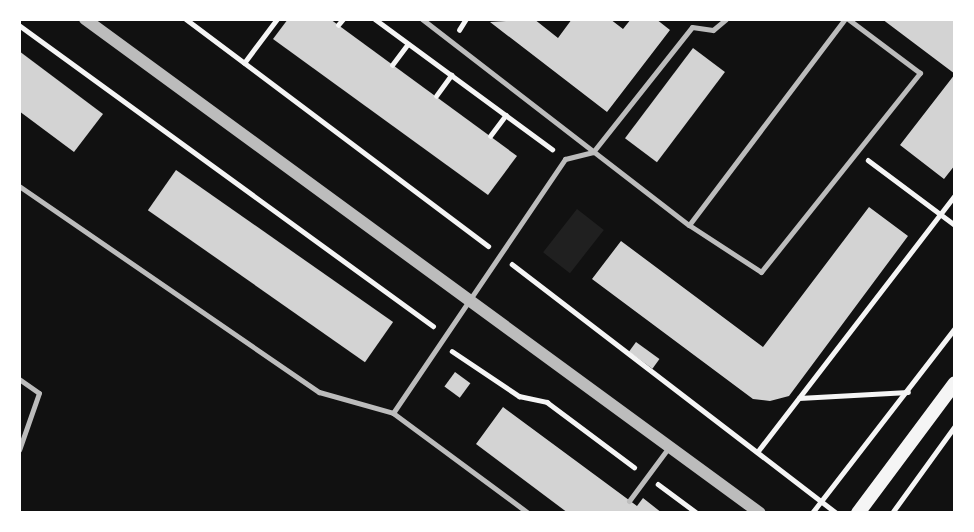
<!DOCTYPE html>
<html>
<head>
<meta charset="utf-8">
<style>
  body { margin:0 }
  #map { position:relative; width:974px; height:532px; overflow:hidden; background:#111; font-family:"Work Sans",sans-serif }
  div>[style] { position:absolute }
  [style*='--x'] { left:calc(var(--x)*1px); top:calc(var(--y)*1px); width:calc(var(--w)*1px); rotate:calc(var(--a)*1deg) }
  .green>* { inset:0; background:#202020; transform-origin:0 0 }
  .building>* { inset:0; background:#d3d3d3; transform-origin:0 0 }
  .path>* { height:4.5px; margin:-2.25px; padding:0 2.25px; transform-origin:2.25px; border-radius:2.25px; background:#f5f5f5 }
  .service>* { height:5px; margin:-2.5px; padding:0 2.5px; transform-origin:2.5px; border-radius:2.5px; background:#bcbcbc }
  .tertiary>* { height:12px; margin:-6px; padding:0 6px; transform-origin:6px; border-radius:6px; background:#bcbcbc }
  .secondary>* { height:14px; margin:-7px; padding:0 7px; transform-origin:7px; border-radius:7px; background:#f5f5f5 }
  span { translate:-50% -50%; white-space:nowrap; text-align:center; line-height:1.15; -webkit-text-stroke:5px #fff; paint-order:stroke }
  .frame { position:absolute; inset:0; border:21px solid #fff; pointer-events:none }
</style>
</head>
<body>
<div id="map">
  <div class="green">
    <i style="left:577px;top:209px;width:34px;height:55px;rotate:38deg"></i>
  </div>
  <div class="building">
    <i style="clip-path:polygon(288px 19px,330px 19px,517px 156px,488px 195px,273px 39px)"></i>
    <i style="clip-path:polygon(534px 19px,558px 38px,572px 19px,610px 19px,623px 29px,631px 19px,656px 19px,670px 30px,607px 112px,490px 22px)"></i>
    <i style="clip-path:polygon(882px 19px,955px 19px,955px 165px,944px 179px,900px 145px,955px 74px)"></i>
    <i style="left:693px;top:48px;width:40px;height:113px;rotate:37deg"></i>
    <i style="clip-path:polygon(19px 51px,103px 114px,74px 152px,19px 111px)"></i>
    <i style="left:176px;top:170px;width:265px;height:49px;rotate:35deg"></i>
    <i style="clip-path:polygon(869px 207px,908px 236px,789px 396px,770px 401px,753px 399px,592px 279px,621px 241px,763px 347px)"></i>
    <i style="left:636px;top:342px;width:29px;height:12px;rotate:36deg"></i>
    <i style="left:455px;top:372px;width:19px;height:18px;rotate:36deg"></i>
    <i style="clip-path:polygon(503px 407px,637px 506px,643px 498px,662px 513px,568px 513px,476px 444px)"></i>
  </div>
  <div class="path">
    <i style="--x:186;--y:19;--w:378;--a:36.9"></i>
    <i style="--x:375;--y:19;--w:220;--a:36.3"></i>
    <i style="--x:19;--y:25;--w:512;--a:36.02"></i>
    <i style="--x:338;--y:25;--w:8;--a:-50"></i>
    <i style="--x:459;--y:30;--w:13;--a:-58"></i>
    <i style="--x:244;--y:63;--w:55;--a:-53.1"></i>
    <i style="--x:392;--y:65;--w:26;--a:-53"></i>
    <i style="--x:436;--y:96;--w:26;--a:-54"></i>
    <i style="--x:490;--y:136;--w:26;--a:-53"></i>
    <i style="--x:868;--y:160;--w:109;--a:36.8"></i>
    <i style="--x:512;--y:264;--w:409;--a:37.5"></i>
    <i style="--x:452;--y:351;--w:81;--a:33.9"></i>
    <i style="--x:519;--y:396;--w:29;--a:12"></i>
    <i style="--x:547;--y:402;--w:109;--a:36.8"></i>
    <i style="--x:799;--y:398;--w:109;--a:-3.2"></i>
    <i style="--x:758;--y:451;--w:323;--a:-52.4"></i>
    <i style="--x:658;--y:484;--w:49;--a:36.6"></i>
    <i style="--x:812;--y:513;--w:234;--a:-52.3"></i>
    <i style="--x:892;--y:513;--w:107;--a:-54.1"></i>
  </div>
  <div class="service">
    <i style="--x:422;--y:19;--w:337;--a:37.7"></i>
    <i style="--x:689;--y:225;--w:86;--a:33.1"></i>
    <i style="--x:761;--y:272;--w:255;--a:-51.4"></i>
    <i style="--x:920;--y:73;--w:90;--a:-143.1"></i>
    <i style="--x:19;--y:186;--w:364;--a:34.5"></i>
    <i style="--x:319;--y:392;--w:77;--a:15.8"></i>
    <i style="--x:393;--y:413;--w:168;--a:36.5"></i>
    <i style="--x:689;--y:225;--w:258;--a:-52.9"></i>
    <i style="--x:19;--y:379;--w:24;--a:35"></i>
    <i style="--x:39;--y:393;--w:60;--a:109.3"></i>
    <i style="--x:393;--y:413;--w:307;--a:-55.9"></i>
    <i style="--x:565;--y:159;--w:29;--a:-14"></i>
    <i style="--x:593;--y:152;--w:159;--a:-51.6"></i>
    <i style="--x:692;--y:27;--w:21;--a:8"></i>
    <i style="--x:713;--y:30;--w:17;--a:-40"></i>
    <i style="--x:629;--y:501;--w:67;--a:-53.5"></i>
  </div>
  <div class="tertiary">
    <i style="--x:85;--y:19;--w:836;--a:36.2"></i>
  </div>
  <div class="secondary">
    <i style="--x:858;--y:513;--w:162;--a:-53.3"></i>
  </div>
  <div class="frame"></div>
</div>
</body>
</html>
